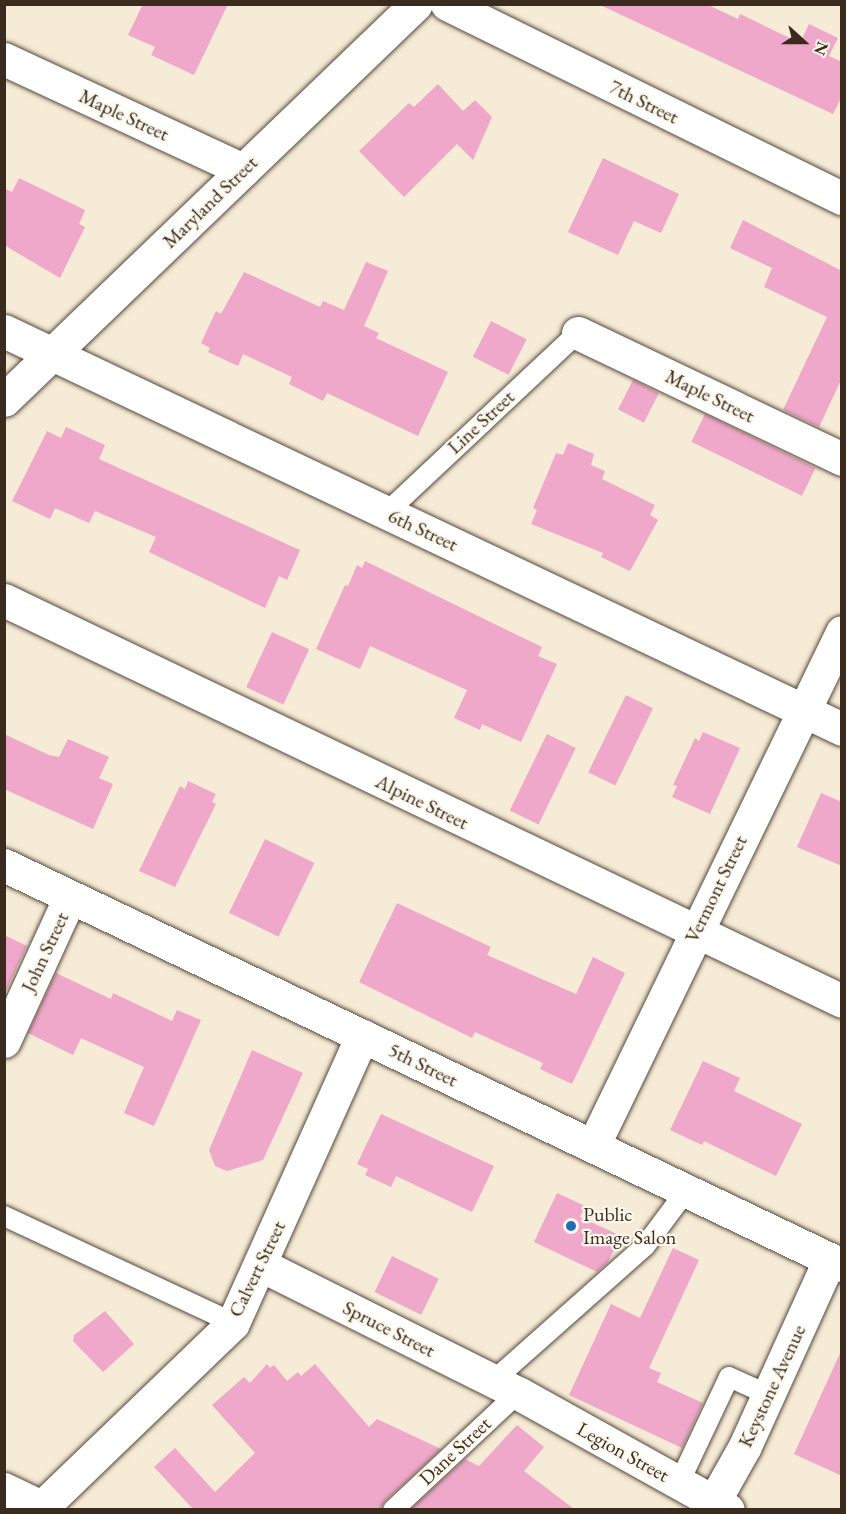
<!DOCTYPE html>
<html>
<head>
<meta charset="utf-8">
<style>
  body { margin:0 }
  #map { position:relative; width:846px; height:1514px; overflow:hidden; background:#f5ebd6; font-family:"EB Garamond",serif }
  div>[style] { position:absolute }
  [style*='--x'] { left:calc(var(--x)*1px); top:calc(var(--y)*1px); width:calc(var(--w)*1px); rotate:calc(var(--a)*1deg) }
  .building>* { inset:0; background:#efa8c9; transform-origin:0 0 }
  .roads { filter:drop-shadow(0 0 2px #57473a) drop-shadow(0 0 2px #57473a) }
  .service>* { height:20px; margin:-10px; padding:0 10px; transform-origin:10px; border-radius:10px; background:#fff }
  .minor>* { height:33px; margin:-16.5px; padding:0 16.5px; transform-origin:16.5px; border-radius:16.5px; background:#fff }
  .tertiary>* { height:33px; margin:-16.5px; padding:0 16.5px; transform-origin:16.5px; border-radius:16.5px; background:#fff }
  .dots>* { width:16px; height:16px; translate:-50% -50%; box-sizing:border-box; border:3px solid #fbf7ec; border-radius:50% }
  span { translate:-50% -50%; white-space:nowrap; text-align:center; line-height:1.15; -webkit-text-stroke:4.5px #fbf7ec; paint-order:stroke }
  .street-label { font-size:20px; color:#3b2a1e }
  .poi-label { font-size:20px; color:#3b2a1e }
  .left { translate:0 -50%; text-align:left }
  .frame { position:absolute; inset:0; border:6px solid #3b2a1e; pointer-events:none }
  .north { position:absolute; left:774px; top:12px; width:60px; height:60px; -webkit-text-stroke:4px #fbf7ec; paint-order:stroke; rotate:111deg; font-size:16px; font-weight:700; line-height:24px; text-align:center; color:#3b2a1e }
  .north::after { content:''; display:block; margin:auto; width:21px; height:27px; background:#3b2a1e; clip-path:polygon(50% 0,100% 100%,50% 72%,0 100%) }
</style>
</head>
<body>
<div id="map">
  <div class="building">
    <i style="clip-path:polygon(143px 4px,228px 4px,194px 75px,151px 55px,155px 47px,128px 35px)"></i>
    <i style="clip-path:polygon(598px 4px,706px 4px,738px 19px,740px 14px,800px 43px,809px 24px,838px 38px,829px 56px,842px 62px,842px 96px,833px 114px)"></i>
    <i style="clip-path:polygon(438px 84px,463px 111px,475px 100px,492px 117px,473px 160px,457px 144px,404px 197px,359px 151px,409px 103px,414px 107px)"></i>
    <i style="clip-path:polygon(603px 158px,679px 194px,661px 233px,634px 221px,618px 255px,568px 232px)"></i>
    <i style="clip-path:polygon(19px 178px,85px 210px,79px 224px,85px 227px,60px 278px,4px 245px,4px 188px,12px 192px)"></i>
    <i style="clip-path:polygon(743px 220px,842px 271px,842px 378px,819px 427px,783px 410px,827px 317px,764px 287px,772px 268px,730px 248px)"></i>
    <i style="clip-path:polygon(366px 262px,388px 271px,364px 326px,379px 333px,376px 338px,448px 372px,418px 436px,327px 393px,323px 401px,289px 384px,292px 377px,243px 354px,238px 366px,208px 352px,210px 348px,201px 343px,216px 311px,221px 314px,244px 272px,320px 307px,323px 301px,344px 310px)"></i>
    <i style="left:491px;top:321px;width:40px;height:40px;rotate:27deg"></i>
    <i style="left:633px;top:380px;width:29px;height:33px;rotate:27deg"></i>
    <i style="left:705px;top:414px;width:123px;height:31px;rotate:26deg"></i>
    <i style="clip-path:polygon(66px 427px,105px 445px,99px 459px,300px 550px,287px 580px,279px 576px,265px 608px,149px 552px,156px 537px,95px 511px,89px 523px,55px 508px,50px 519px,12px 501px,47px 431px,61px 438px)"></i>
    <i style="clip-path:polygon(568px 443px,594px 454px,591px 465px,605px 471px,602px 479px,655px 505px,650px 515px,658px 520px,630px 571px,601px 557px,603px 553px,531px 524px,537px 510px,533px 508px,556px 453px,563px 455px)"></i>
    <i style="clip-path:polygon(365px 561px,542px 647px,538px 656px,557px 664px,521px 742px,482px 724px,480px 730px,454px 718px,467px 690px,370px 646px,360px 669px,316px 649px,345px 585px,348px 586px,357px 565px,362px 568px)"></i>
    <i style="left:272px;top:632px;width:41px;height:61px;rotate:25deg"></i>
    <i style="left:626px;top:695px;width:30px;height:86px;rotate:26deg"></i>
    <i style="clip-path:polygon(703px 732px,740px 748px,710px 814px,672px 797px,677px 786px,673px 785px,695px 738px,699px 741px)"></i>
    <i style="clip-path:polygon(4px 734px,49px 755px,59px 757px,68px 739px,109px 757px,99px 778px,113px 784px,93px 829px,4px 789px)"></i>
    <i style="left:547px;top:734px;width:32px;height:85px;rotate:26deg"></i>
    <i style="clip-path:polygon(188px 781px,216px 794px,212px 802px,216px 804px,175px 887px,139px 871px,180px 786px,185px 789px)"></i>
    <i style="clip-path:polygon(821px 793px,842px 802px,842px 866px,797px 847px)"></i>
    <i style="left:265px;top:839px;width:55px;height:82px;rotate:26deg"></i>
    <i style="clip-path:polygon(397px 903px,491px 947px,487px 955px,576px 994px,593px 957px,625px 973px,572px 1084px,540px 1069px,543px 1063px,475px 1032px,472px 1038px,359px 982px)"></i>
    <i style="clip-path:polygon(4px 935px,27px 946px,4px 995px)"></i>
    <i style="clip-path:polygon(56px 973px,111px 999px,113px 993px,172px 1021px,177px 1010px,201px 1020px,154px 1126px,124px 1113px,144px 1067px,81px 1038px,73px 1055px,28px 1033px)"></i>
    <i style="clip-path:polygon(252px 1050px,303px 1073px,263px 1160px,227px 1171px,215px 1166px,209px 1150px)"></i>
    <i style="clip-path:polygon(703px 1061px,740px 1078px,734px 1091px,802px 1124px,776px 1176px,704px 1141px,702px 1145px,670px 1130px)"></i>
    <i style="clip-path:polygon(381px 1114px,494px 1166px,472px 1212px,396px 1176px,391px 1187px,365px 1175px,368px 1169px,357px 1164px)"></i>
    <i style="clip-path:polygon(557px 1193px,585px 1206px,580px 1217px,621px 1236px,608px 1262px,597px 1272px,534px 1242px)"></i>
    <i style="clip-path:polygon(673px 1248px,699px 1260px,649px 1368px,661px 1373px,657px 1382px,703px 1403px,682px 1448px,569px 1395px,611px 1304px,640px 1318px)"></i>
    <i style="left:392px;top:1256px;width:52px;height:40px;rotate:26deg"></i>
    <i style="clip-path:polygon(105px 1311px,134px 1344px,103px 1372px,73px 1341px,74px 1335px)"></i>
    <i style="clip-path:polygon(842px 1349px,842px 1476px,794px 1454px)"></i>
    <i style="clip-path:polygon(267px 1364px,270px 1368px,274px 1365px,287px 1381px,298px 1372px,301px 1376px,315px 1364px,369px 1427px,377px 1419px,441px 1449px,385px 1501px,381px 1509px,193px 1509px,154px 1467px,175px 1448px,215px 1492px,255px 1453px,212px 1405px,244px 1377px,250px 1383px)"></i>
    <i style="clip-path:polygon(517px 1425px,544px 1447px,524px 1471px,574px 1509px,411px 1509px,465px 1459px,479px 1466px)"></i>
  </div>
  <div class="roads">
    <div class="service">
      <i style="--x:386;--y:513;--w:263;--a:-43.2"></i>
      <i style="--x:4;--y:1216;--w:253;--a:25"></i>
      <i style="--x:493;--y:1381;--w:203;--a:-41.6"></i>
      <i style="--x:645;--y:1246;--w:69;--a:-53.3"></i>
      <i style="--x:679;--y:1483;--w:117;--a:-64.7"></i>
      <i style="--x:729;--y:1377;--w:44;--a:24.2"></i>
      <i style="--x:393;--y:1510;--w:171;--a:-43.1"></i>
    </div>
    <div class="minor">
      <i style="--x:447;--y:4;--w:440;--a:26.2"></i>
      <i style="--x:4;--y:59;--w:264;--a:24.9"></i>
      <i style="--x:4;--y:331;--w:928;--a:25.4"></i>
      <i style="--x:578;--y:333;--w:293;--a:25.5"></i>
      <i style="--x:4;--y:400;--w:571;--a:-43.87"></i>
      <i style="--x:4;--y:600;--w:929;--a:25.57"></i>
      <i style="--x:4;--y:1041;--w:158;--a:-65.4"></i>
      <i style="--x:593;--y:1146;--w:571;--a:-64.15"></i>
      <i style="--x:261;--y:1265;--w:287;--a:26.5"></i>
      <i style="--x:518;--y:1393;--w:240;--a:29.1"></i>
      <i style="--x:4;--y:1489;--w:41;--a:25.9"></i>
      <i style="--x:39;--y:1510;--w:269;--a:-43.9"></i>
      <i style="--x:233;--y:1323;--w:315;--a:-65.8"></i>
      <i style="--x:709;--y:1510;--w:73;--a:-60.6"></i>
      <i style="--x:745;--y:1446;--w:205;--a:-65.6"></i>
    </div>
    <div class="tertiary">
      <i style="--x:4;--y:865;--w:929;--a:25.52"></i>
    </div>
  </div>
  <div class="dots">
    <i style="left:571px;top:1226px;background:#1f6fb2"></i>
  </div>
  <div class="street-label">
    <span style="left:644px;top:102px;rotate:26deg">7th Street</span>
    <span style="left:124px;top:115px;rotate:25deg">Maple Street</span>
    <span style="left:210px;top:202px;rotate:-44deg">Maryland Street</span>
    <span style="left:710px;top:396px;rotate:26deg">Maple Street</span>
    <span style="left:481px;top:422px;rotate:-43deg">Line Street</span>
    <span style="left:423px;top:530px;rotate:25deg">6th Street</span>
    <span style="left:422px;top:802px;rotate:26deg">Alpine Street</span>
    <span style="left:716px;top:889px;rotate:-64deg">Vermont Street</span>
    <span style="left:45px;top:952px;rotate:-65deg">John Street</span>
    <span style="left:423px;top:1065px;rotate:26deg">5th Street</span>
    <span style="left:257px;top:1269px;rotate:-64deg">Calvert Street</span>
    <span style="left:389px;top:1329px;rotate:27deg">Spruce Street</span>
    <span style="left:772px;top:1386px;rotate:-65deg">Keystone Avenue</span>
    <span style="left:455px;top:1451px;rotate:-43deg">Dane Street</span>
    <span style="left:623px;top:1452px;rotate:29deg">Legion Street</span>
  </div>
  <div class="poi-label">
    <span class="left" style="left:583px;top:1226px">Public<br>Image Salon</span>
  </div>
  <div class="frame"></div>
  <div class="north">N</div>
</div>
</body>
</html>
